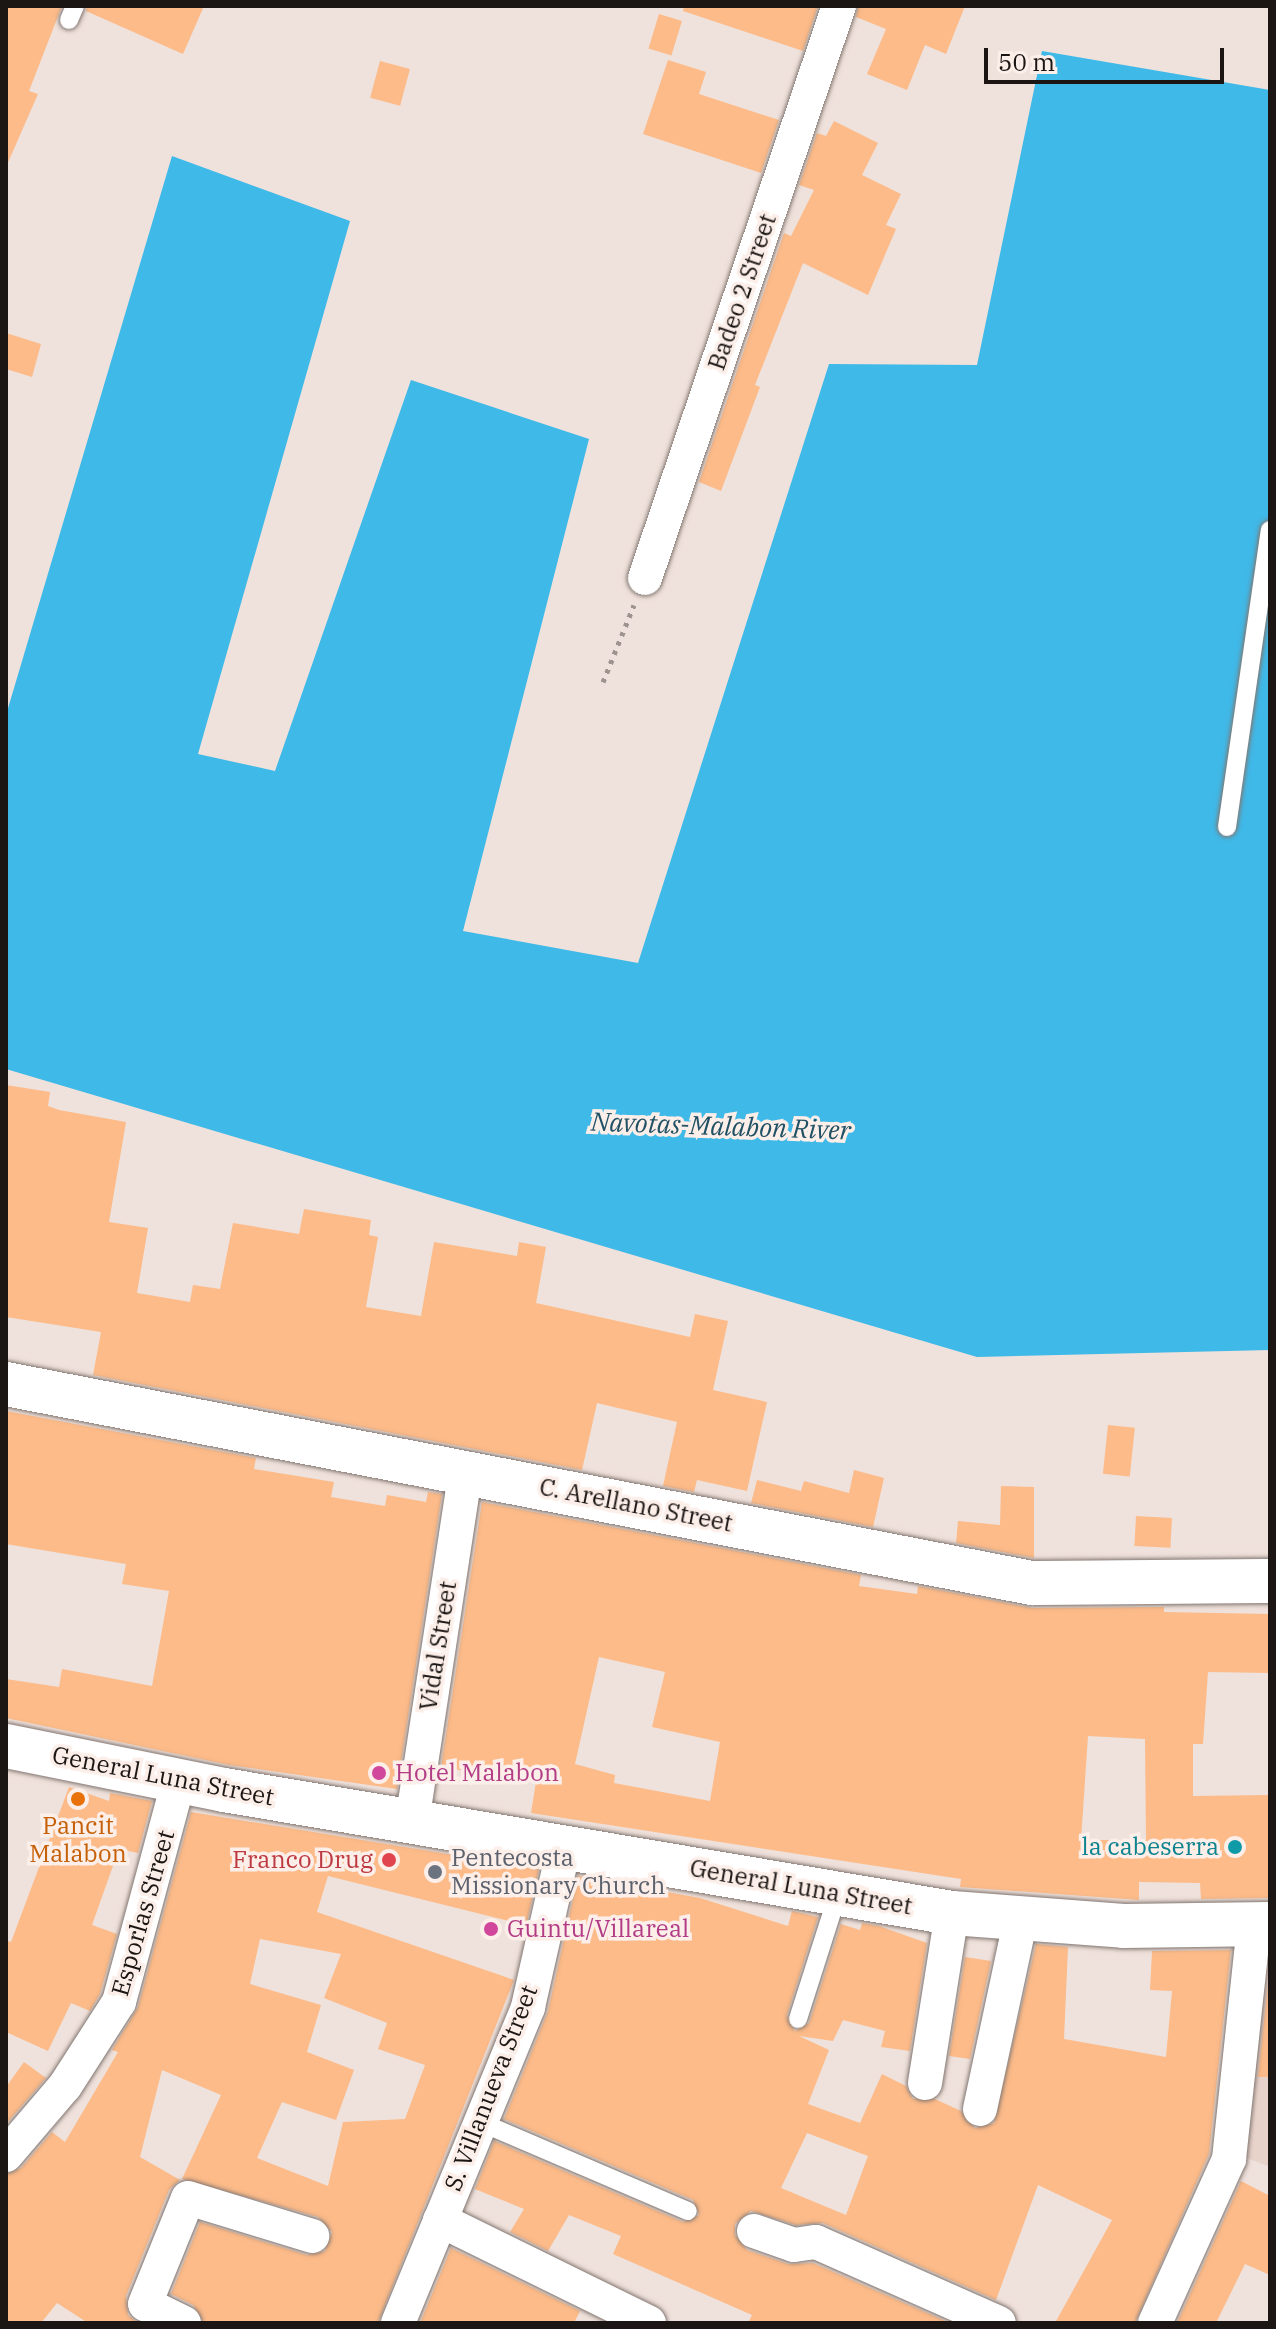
<!DOCTYPE html>
<html>
<head>
<meta charset="utf-8">
<style>
  body { margin:0 }
  #map { position:relative; width:1276px; height:2329px; overflow:hidden; background:#efe1db; font-family:"IBM Plex Serif",serif }
  div>[style] { position:absolute }
  [style*='--x'] { left:calc(var(--x)*1px); top:calc(var(--y)*1px); width:calc(var(--w)*1px); rotate:calc(var(--a)*1deg) }
  .built>* { inset:0; background:#e8d3ca }
  .water>* { inset:0; background:#3fb9e8 }
  .building>* { inset:0; background:#fcbb89; transform-origin:0 0 }
  .path>* { height:5px; margin-top:-2.5px; transform-origin:0; background:repeating-linear-gradient(90deg,#9e948f 0 4px,transparent 0 10px) }
  .roads { filter:drop-shadow(0 0 2px #827671) drop-shadow(0 0 2px #827671) }
  .lane>* { height:18px; margin:-9px; padding:0 9px; transform-origin:9px; border-radius:9px; background:#fff }
  .street>* { height:34px; margin:-17px; padding:0 17px; transform-origin:17px; border-radius:17px; background:#fff }
  .secondary>* { height:44px; margin:-22px; padding:0 22px; transform-origin:22px; border-radius:22px; background:#fff }
  .dots>* { width:22px; height:22px; translate:-50% -50%; box-sizing:border-box; border:4px solid #fceee8; border-radius:50% }
  span { translate:-50% -50%; white-space:nowrap; text-align:center; line-height:1.15; -webkit-text-stroke:7px #fceee8; paint-order:stroke }
  .street-label { font-size:24px; color:#1b1614 }
  .hotel-label { font-size:24px; color:#b23c85 }
  .left { translate:0 -50%; text-align:left }
  .food-label { font-size:24px; color:#c56008 }
  .culture-label { font-size:24px; color:#0d838f }
  .right { translate:-100% -50%; text-align:right }
  .worship-label { font-size:24px; color:#5b616d }
  .health-label { font-size:24px; color:#be3a42 }
  .water-label { font-size:26px; color:#215165; font-style:italic }
  .frame { position:absolute; inset:0; border:8px solid #1b1614; pointer-events:none }
  .scale { position:absolute; left:984px; top:48px; width:240px; height:36px; box-sizing:border-box; border:4px solid #1b1614; border-top:0; padding-left:10px; font-size:24px; line-height:28px; white-space:nowrap; color:#1b1614; -webkit-text-stroke:6px #fceee8; paint-order:stroke }
</style>
</head>
<body>
<div id="map">
  <div class="built">
    <i style="clip-path:polygon(1254px 1964px,1270px 1964px,1270px 2167px,1237px 2154px)"></i>
  </div>
  <div class="water">
    <i style="clip-path:polygon(1042px 51px,1270px 90px,1270px 1350px,977px 1357px,6px 1069px,6px 715px,172px 156px,350px 221px,198px 754px,275px 771px,411px 380px,589px 439px,463px 931px,638px 963px,829px 364px,977px 365px)"></i>
  </div>
  <div class="building">
    <i style="clip-path:polygon(6px 6px,62px 6px,29px 91px,38px 94px,6px 167px)"></i>
    <i style="clip-path:polygon(87px 6px,204px 6px,183px 54px,86px 11px)"></i>
    <i style="clip-path:polygon(684px 6px,818px 6px,803px 51px,683px 11px)"></i>
    <i style="clip-path:polygon(858px 6px,965px 6px,946px 54px,925px 45px,907px 90px,867px 74px,886px 29px,856px 17px)"></i>
    <i style="left:659px;top:14px;width:24px;height:36px;rotate:17deg"></i>
    <i style="clip-path:polygon(668px 60px,706px 72px,699px 94px,779px 120px,761px 173px,643px 134px)"></i>
    <i style="left:380px;top:61px;width:31px;height:38px;rotate:15deg"></i>
    <i style="clip-path:polygon(834px 121px,878px 143px,862px 175px,901px 194px,886px 225px,896px 229px,868px 295px,803px 263px,755px 385px,760px 387px,721px 491px,699px 482px,784px 233px,791px 236px,814px 190px,799px 185px,817px 133px,826px 136px)"></i>
    <i style="clip-path:polygon(6px 333px,41px 344px,32px 377px,6px 369px)"></i>
    <i style="clip-path:polygon(6px 1085px,50px 1092px,48px 1106px,59px 1110px,126px 1122px,109px 1222px,148px 1228px,137px 1293px,190px 1302px,193px 1285px,220px 1289px,233px 1223px,299px 1234px,304px 1209px,371px 1220px,369px 1235px,378px 1237px,366px 1307px,421px 1316px,434px 1242px,517px 1256px,519px 1242px,546px 1247px,536px 1303px,690px 1337px,695px 1314px,728px 1321px,713px 1390px,767px 1402px,747px 1491px,697px 1480px,694px 1492px,663px 1486px,677px 1422px,597px 1403px,582px 1470px,93px 1375px,101px 1332px,6px 1317px)"></i>
    <i style="clip-path:polygon(6px 1411px,256px 1458px,254px 1469px,334px 1482px,331px 1497px,385px 1506px,387px 1495px,426px 1502px,428px 1492px,442px 1494px,397px 1789px,229px 1765px,6px 1718px,6px 1679px,59px 1687px,62px 1669px,152px 1686px,169px 1591px,122px 1584px,126px 1564px,6px 1544px)"></i>
    <i style="left:1108px;top:1425px;width:27px;height:49px;rotate:6deg"></i>
    <i style="clip-path:polygon(854px 1470px,884px 1478px,873px 1527px,751px 1503px,757px 1480px,801px 1491px,804px 1481px,849px 1493px)"></i>
    <i style="clip-path:polygon(1001px 1486px,1034px 1487px,1034px 1558px,956px 1543px,958px 1521px,1000px 1525px)"></i>
    <i style="clip-path:polygon(evenodd,482px 1502px,861px 1575px,859px 1586px,917px 1594px,918px 1586px,1032px 1608px,1164px 1607px,1164px 1612px,1270px 1614px,1270px 1673px,1208px 1672px,1203px 1744px,1193px 1744px,1193px 1796px,1270px 1795px,1270px 1898px,1201px 1899px,1200px 1883px,1139px 1882px,1139px 1900px,960px 1887px,961px 1879px,531px 1813px,536px 1782px,441px 1767px,482px 1502px,599px 1657px,665px 1672px,652px 1727px,720px 1742px,710px 1801px,614px 1783px,615px 1775px,575px 1764px,599px 1657px,482px 1502px,1088px 1736px,1145px 1739px,1146px 1840px,1081px 1840px,1088px 1736px)"></i>
    <i style="left:1136px;top:1516px;width:36px;height:30px;rotate:3deg"></i>
    <i style="clip-path:polygon(69px 1787px,109px 1801px,110px 1793px,152px 1801px,138px 1853px,119px 1849px,92px 1925px,117px 1934px,100px 1994px,90px 2011px,71px 2003px,48px 2051px,6px 2032px,6px 1940px,11px 1942px)"></i>
    <i style="clip-path:polygon(evenodd,191px 1812px,539px 1869px,525px 1931px,507px 1926px,509px 1921px,328px 1876px,317px 1912px,514px 1980px,378px 2323px,204px 2323px,193px 2305px,171px 2294px,200px 2222px,307px 2255px,325px 2251px,332px 2232px,318px 2217px,182px 2179px,221px 2095px,162px 2070px,140px 2157px,180px 2180px,169px 2190px,126px 2296px,128px 2315px,138px 2323px,88px 2323px,57px 2303px,41px 2323px,6px 2323px,6px 2174px,21px 2168px,52px 2132px,65px 2142px,118px 2052px,112px 2050px,138px 2007px,191px 1812px,260px 1939px,341px 1954px,324px 1998px,387px 2023px,378px 2049px,425px 2065px,405px 2119px,343px 2122px,328px 2186px,257px 2158px,282px 2102px,336px 2120px,354px 2070px,307px 2052px,321px 2005px,250px 1984px,260px 1939px)"></i>
    <i style="clip-path:polygon(evenodd,578px 1876px,700px 1898px,788px 1926px,792px 1911px,818px 1917px,787px 2015px,795px 2031px,809px 2023px,841px 1924px,860px 1930px,862px 1923px,879px 1926px,927px 1943px,910px 2051px,881px 2047px,885px 2031px,843px 2020px,833px 2041px,799px 2036px,829px 2050px,808px 2104px,860px 2123px,882px 2074px,906px 2086px,913px 2099px,935px 2099px,961px 2111px,975px 2128px,994px 2123px,1036px 1944px,1068px 1947px,1064px 2039px,1166px 2057px,1172px 1991px,1150px 1990px,1152px 1951px,1231px 1950px,1209px 2154px,1135px 2323px,1055px 2323px,1112px 2220px,1038px 2185px,996px 2300px,823px 2223px,796px 2225px,751px 2211px,735px 2224px,735px 2235px,747px 2250px,788px 2264px,813px 2263px,950px 2323px,748px 2323px,752px 2315px,613px 2254px,621px 2236px,569px 2215px,548px 2251px,510px 2232px,524px 2209px,475px 2189px,494px 2141px,683px 2222px,699px 2215px,693px 2200px,504px 2119px,548px 2011px,578px 1876px,807px 2133px,868px 2156px,846px 2215px,781px 2188px,807px 2133px)"></i>
    <i style="clip-path:polygon(965px 1957px,991px 1961px,970px 2059px,949px 2056px)"></i>
    <i style="clip-path:polygon(1268px 1983px,1270px 2077px,1258px 2077px)"></i>
    <i style="clip-path:polygon(24px 2062px,46px 2078px,6px 2124px,6px 2087px)"></i>
    <i style="clip-path:polygon(1241px 2181px,1270px 2196px,1270px 2275px,1245px 2264px,1216px 2323px,1177px 2323px)"></i>
    <i style="clip-path:polygon(451px 2248px,580px 2311px,574px 2323px,420px 2323px)"></i>
  </div>
  <div class="path">
    <i style="--x:603;--y:682;--w:83;--a:-68.1"></i>
  </div>
  <div class="roads">
    <div class="lane">
      <i style="--x:69;--y:20;--w:15;--a:-67"></i>
      <i style="--x:1227;--y:827;--w:300;--a:-81.8"></i>
      <i style="--x:798;--y:2019;--w:131;--a:-72.3"></i>
      <i style="--x:480;--y:2122;--w:226;--a:23.2"></i>
    </div>
    <div class="street">
      <i style="--x:645;--y:578;--w:604;--a:-71.27"></i>
      <i style="--x:412;--y:1822;--w:355;--a:-81.3"></i>
      <i style="--x:925;--y:2083;--w:172;--a:-81"></i>
      <i style="--x:980;--y:2109;--w:195;--a:-77.9"></i>
      <i style="--x:6;--y:2155;--w:91;--a:-49.5"></i>
      <i style="--x:65;--y:2086;--w:100;--a:-57.3"></i>
      <i style="--x:119;--y:2002;--w:231;--a:-74.9"></i>
      <i style="--x:440;--y:2220;--w:233;--a:26.2"></i>
      <i style="--x:754;--y:2231;--w:42;--a:19.3"></i>
      <i style="--x:794;--y:2245;--w:22;--a:-8"></i>
      <i style="--x:816;--y:2242;--w:200;--a:23.9"></i>
      <i style="--x:184;--y:2323;--w:43;--a:-154"></i>
      <i style="--x:145;--y:2304;--w:114;--a:-67.9"></i>
      <i style="--x:188;--y:2198;--w:130;--a:17"></i>
      <i style="--x:398;--y:2323;--w:342;--a:-67.6"></i>
      <i style="--x:528;--y:2007;--w:164;--a:-77.3"></i>
      <i style="--x:1155;--y:2323;--w:180;--a:-65.7"></i>
      <i style="--x:1229;--y:2159;--w:236;--a:-83.9"></i>
    </div>
    <div class="secondary">
      <i style="--x:6;--y:1384;--w:1045;--a:10.98"></i>
      <i style="--x:1032;--y:1583;--w:238;--a:-0.5"></i>
      <i style="--x:6;--y:1746;--w:222;--a:11.4"></i>
      <i style="--x:224;--y:1790;--w:738;--a:9.59"></i>
      <i style="--x:952;--y:1913;--w:172;--a:4.3"></i>
      <i style="--x:1124;--y:1926;--w:146;--a:-0.8"></i>
    </div>
  </div>
  <div class="dots">
    <i style="left:379px;top:1773px;background:#d1479c"></i>
    <i style="left:78px;top:1799px;background:#e8710a"></i>
    <i style="left:1235px;top:1847px;background:#0f9aa8"></i>
    <i style="left:389px;top:1860px;background:#e0444e"></i>
    <i style="left:435px;top:1872px;background:#6b7280"></i>
    <i style="left:491px;top:1929px;background:#d1479c"></i>
  </div>
  <div class="street-label">
    <span style="left:742px;top:292px;rotate:-71deg">Badeo 2 Street</span>
    <span style="left:636px;top:1505px;rotate:11deg">C. Arellano Street</span>
    <span style="left:438px;top:1646px;rotate:-81deg">Vidal Street</span>
    <span style="left:163px;top:1776px;rotate:11deg">General Luna Street</span>
    <span style="left:801px;top:1887px;rotate:10deg">General Luna Street</span>
    <span style="left:143px;top:1913px;rotate:-74deg">Esporlas Street</span>
    <span style="left:491px;top:2088px;rotate:-69deg">S. Villanueva Street</span>
  </div>
  <div class="hotel-label">
    <span class="left" style="left:395px;top:1773px">Hotel Malabon</span>
    <span class="left" style="left:507px;top:1929px">Guintu/Villareal</span>
  </div>
  <div class="food-label">
    <span style="left:78px;top:1840px">Pancit<br>Malabon</span>
  </div>
  <div class="culture-label">
    <span class="right" style="left:1219px;top:1847px">la cabeserra</span>
  </div>
  <div class="worship-label">
    <span class="left" style="left:451px;top:1872px">Pentecosta<br>Missionary Church</span>
  </div>
  <div class="health-label">
    <span class="right" style="left:373px;top:1860px">Franco Drug</span>
  </div>
  <div class="water-label">
    <span style="left:721px;top:1126px;rotate:2deg">Navotas-Malabon River</span>
  </div>
  <div class="frame"></div>
  <div class="scale">50 m</div>
</div>
</body>
</html>
